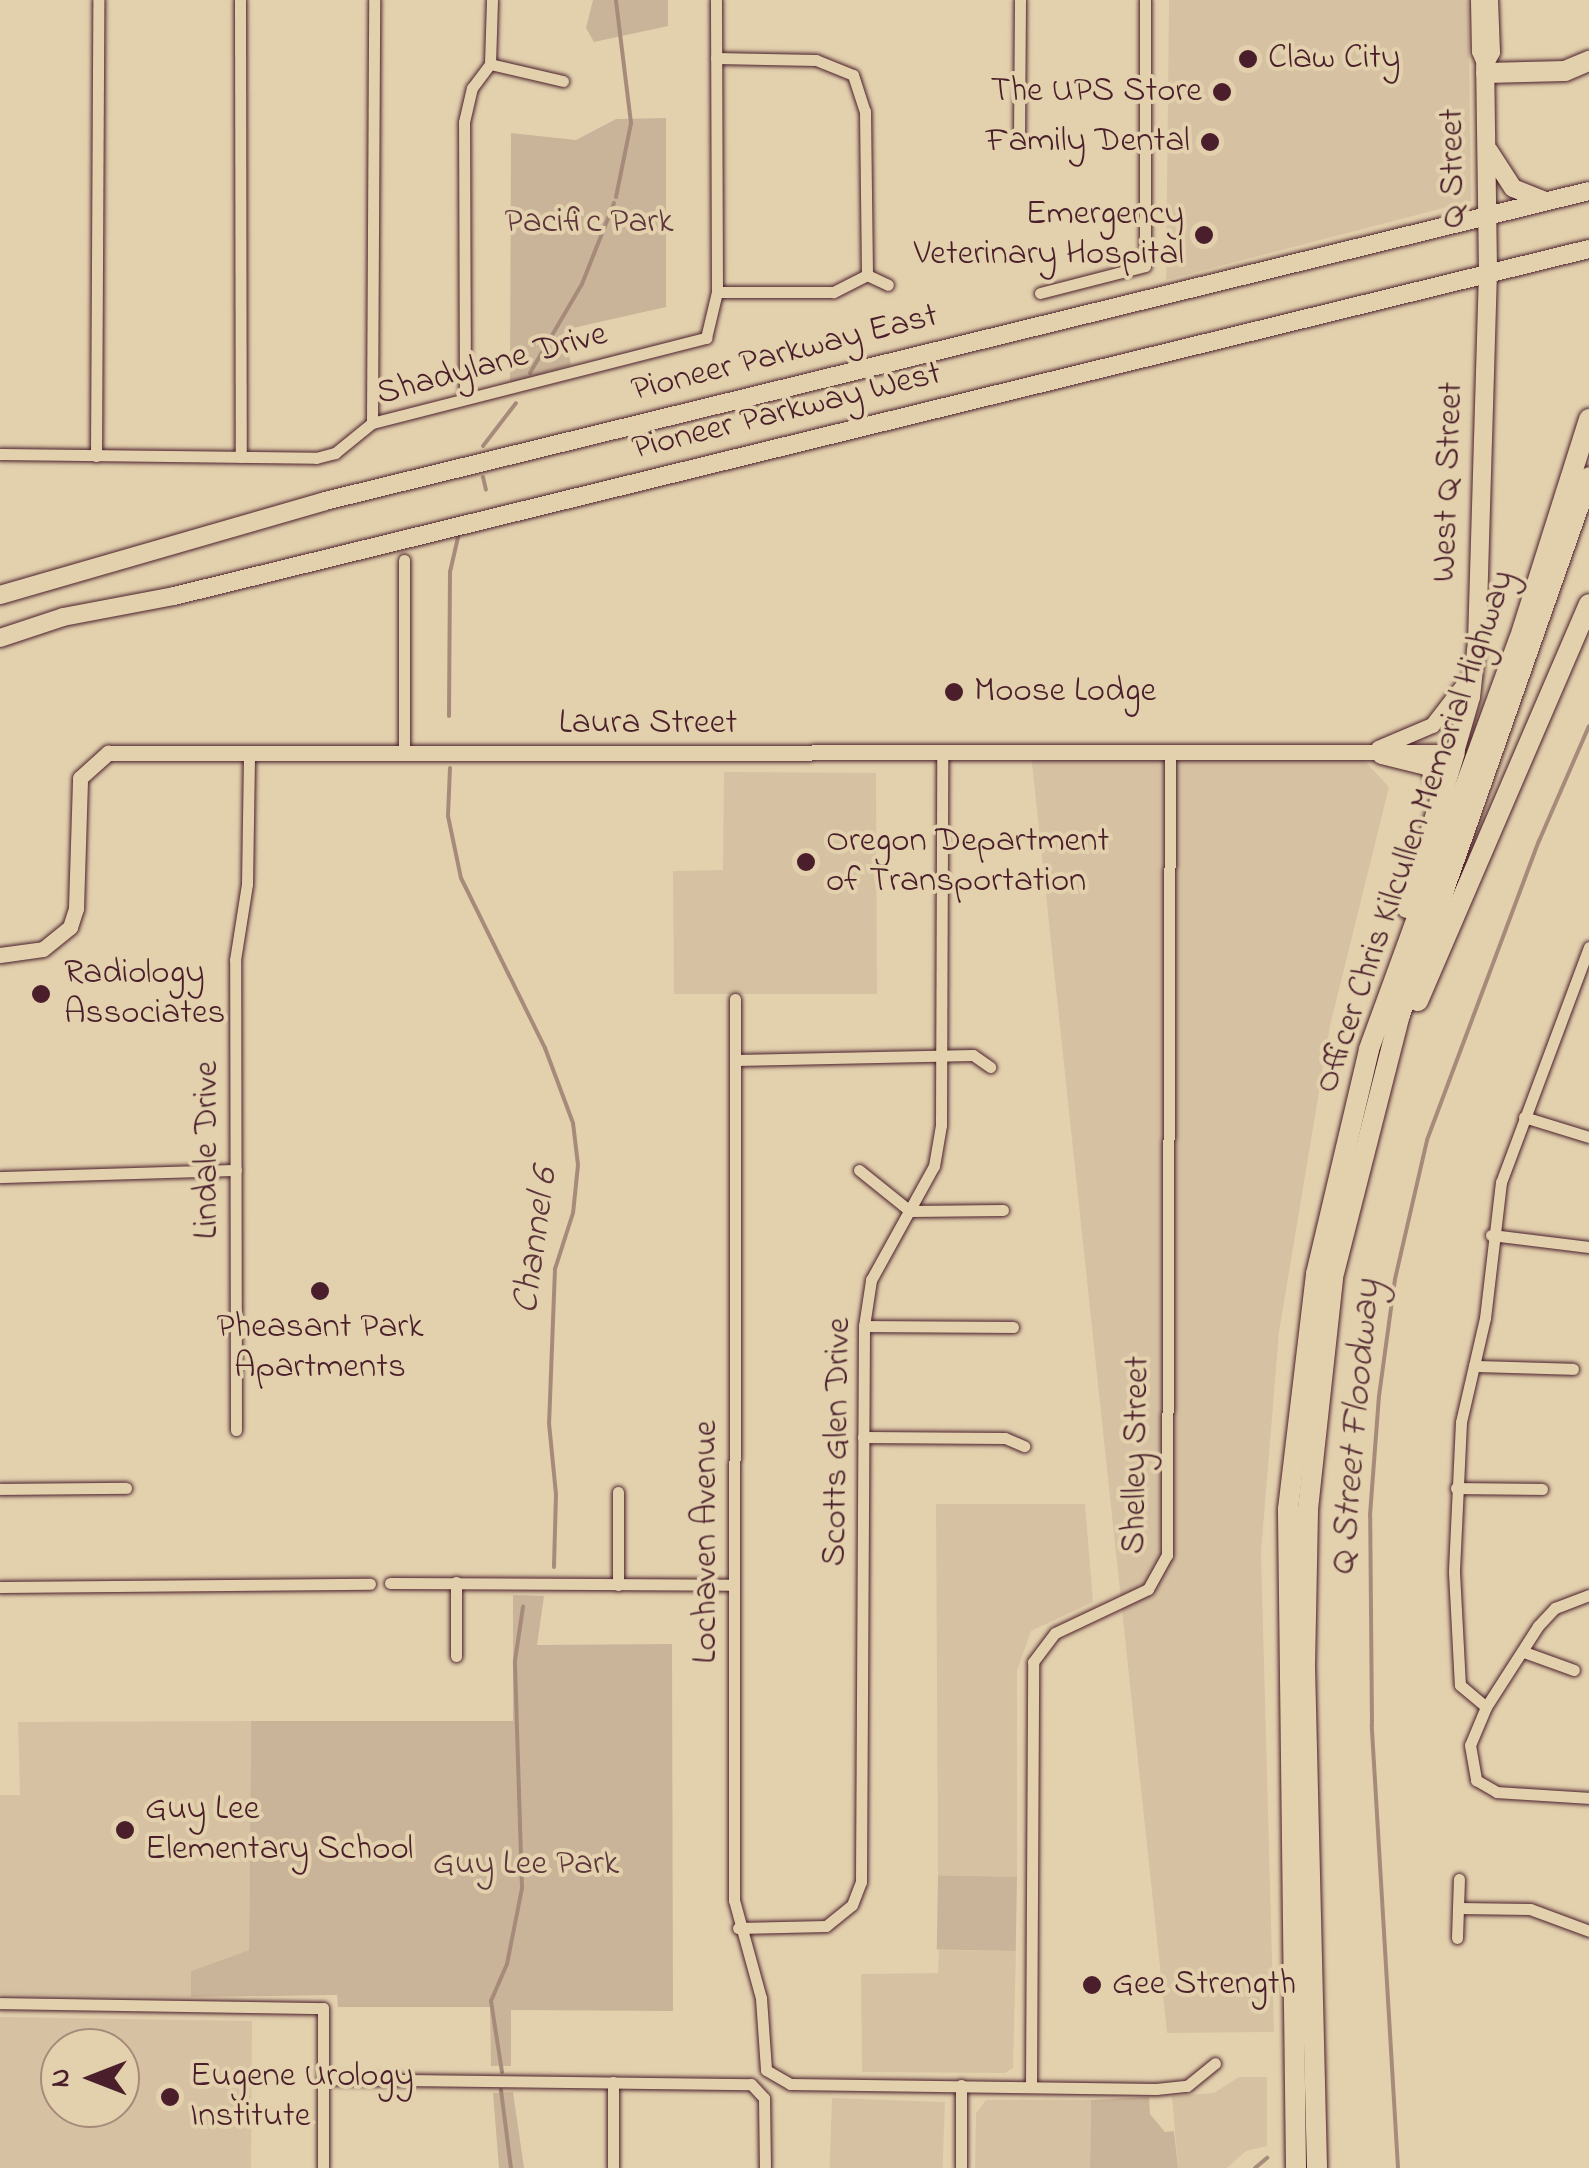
<!DOCTYPE html>
<html>
<head>
<meta charset="utf-8">
<style>
  body { margin:0 }
  #map { position:relative; width:1589px; height:2168px; overflow:hidden; background:#e3d1ae; font-family:"Indie Flower",sans-serif }
  div>[style] { position:absolute }
  [style*='--x'] { left:calc(var(--x)*1px); top:calc(var(--y)*1px); width:calc(var(--w)*1px); rotate:calc(var(--a)*1deg) }
  .built>* { inset:0; background:#d6c2a3; transform-origin:0 0 }
  .green>* { inset:0; background:#cab499; transform-origin:0 0 }
  .stream>* { height:4px; margin:-2px; padding:0 2px; transform-origin:2px; border-radius:2px; background:#a78b7a }
  .roads { filter:drop-shadow(0 0 2px #4a1f2b) drop-shadow(0 0 2px #4a1f2b) }
  .street>* { height:11px; margin:-5.5px; padding:0 5.5px; transform-origin:5.5px; border-radius:5.5px; background:#e3d1ae }
  .secondary>* { height:15px; margin:-7.5px; padding:0 7.5px; transform-origin:7.5px; border-radius:7.5px; background:#e3d1ae }
  .primary>* { height:18px; margin:-9px; padding:0 9px; transform-origin:9px; border-radius:9px; background:#e3d1ae }
  .highway>* { height:20px; margin:-10px; padding:0 10px; transform-origin:10px; border-radius:10px; background:#e3d1ae }
  .dots>* { width:28px; height:28px; translate:-50% -50%; box-sizing:border-box; border:5px solid #e3d1ae; border-radius:50% }
  span { translate:-50% -50%; white-space:nowrap; text-align:center; line-height:1.15; -webkit-text-stroke:8px #e3d1ae; paint-order:stroke }
  .poi-label { font-size:35px; color:#4a1f2b }
  .left { translate:0 -50%; text-align:left }
  .right { translate:-100% -50%; text-align:right }
  .street-label { font-size:35px; color:#4a1f2b }
  .park-label { font-size:35px; color:#5d353c }
  .water-label { font-size:38px; color:#5d353b; font-style:italic }
  .north { position:absolute; left:40px; top:2028px; width:100px; height:100px; box-sizing:border-box; background:#e3d1ae; border:2px solid #a68a7a; border-radius:50%; rotate:270deg; font-size:28px; font-weight:700; line-height:40px; text-align:center; color:#4a1f2b }
  .north::after { content:''; display:block; margin:auto; width:35px; height:45px; background:#4a1f2b; clip-path:polygon(50% 0,100% 100%,50% 72%,0 100%) }
</style>
</head>
<body>
<div id="map">
  <div class="built">
    <i style="clip-path:polygon(1169px 0,1468px 0,1471px 201px,1166px 280px)"></i>
    <i style="clip-path:polygon(1031px 754px,1358px 754px,1389px 787px,1330px 1026px,1279px 1332px,1261px 1552px,1274px 2032px,1167px 2033px)"></i>
    <i style="clip-path:polygon(724px 772px,876px 773px,877px 994px,674px 994px,673px 871px,723px 870px)"></i>
    <i style="clip-path:polygon(936px 1504px,1085px 1504px,1093px 1602px,1031px 1631px,1017px 1671px,1017px 1877px,938px 1878px)"></i>
    <i style="clip-path:polygon(251px 1721px,249px 1950px,191px 1971px,191px 1997px,0 1994px,0 1795px,20px 1795px,18px 1722px)"></i>
    <i style="clip-path:polygon(939px 1950px,1016px 1951px,1013px 2068px,1005px 2073px,862px 2072px,861px 1974px,938px 1973px)"></i>
    <i style="clip-path:polygon(evenodd,0 2017px,252px 2021px,251px 2168px,0 2168px,0 2017px,60px 2048px,120px 2048px,120px 2108px,60px 2108px,60px 2048px)"></i>
    <i style="clip-path:polygon(1239px 2077px,1267px 2077px,1267px 2146px,1246px 2151px,1227px 2168px,1178px 2168px,1172px 2096px,1214px 2093px)"></i>
    <i style="left:832px;top:2098px;width:113px;height:70px;rotate:2deg"></i>
    <i style="clip-path:polygon(986px 2100px,1091px 2100px,1090px 2168px,975px 2168px,976px 2113px)"></i>
  </div>
  <div class="green">
    <i style="clip-path:polygon(593px 0,668px 0,668px 26px,594px 42px,586px 28px)"></i>
    <i style="clip-path:polygon(666px 118px,666px 307px,564px 330px,571px 365px,510px 383px,511px 133px,576px 140px,616px 119px)"></i>
    <i style="clip-path:polygon(513px 1595px,544px 1596px,537px 1645px,672px 1644px,673px 2011px,511px 2010px,511px 2066px,491px 2066px,490px 2007px,338px 2007px,337px 1995px,191px 1997px,191px 1971px,249px 1950px,251px 1721px,513px 1721px)"></i>
    <i style="left:1017px;top:1877px;width:74px;height:79px;rotate:91deg"></i>
    <i style="clip-path:polygon(513px 2092px,524px 2168px,499px 2168px,493px 2093px)"></i>
    <i style="clip-path:polygon(1149px 2097px,1150px 2114px,1165px 2132px,1174px 2131px,1178px 2168px,1090px 2168px,1091px 2100px)"></i>
  </div>
  <div class="stream">
    <i style="--x:616;--y:197;--w:76;--a:-78.5"></i>
    <i style="--x:631;--y:123;--w:124;--a:-97"></i>
    <i style="--x:530;--y:373;--w:103;--a:-59.7"></i>
    <i style="--x:582;--y:284;--w:87;--a:-68.4"></i>
    <i style="--x:483;--y:446;--w:54;--a:-52.5"></i>
    <i style="--x:483;--y:477;--w:13;--a:77"></i>
    <i style="--x:449;--y:716;--w:144;--a:-89.6"></i>
    <i style="--x:450;--y:572;--w:36;--a:-77"></i>
    <i style="--x:450;--y:768;--w:48;--a:92.4"></i>
    <i style="--x:448;--y:816;--w:63;--a:78.2"></i>
    <i style="--x:461;--y:878;--w:190;--a:63.7"></i>
    <i style="--x:545;--y:1048;--w:80;--a:69.5"></i>
    <i style="--x:573;--y:1123;--w:42;--a:83.2"></i>
    <i style="--x:578;--y:1165;--w:48;--a:95.9"></i>
    <i style="--x:573;--y:1213;--w:59;--a:107.8"></i>
    <i style="--x:555;--y:1269;--w:154;--a:92.2"></i>
    <i style="--x:549;--y:1423;--w:71;--a:84.4"></i>
    <i style="--x:556;--y:1494;--w:73;--a:91.6"></i>
    <i style="--x:502;--y:2072;--w:72;--a:-98.8"></i>
    <i style="--x:491;--y:2001;--w:40;--a:-66.6"></i>
    <i style="--x:507;--y:1964;--w:77;--a:-78.8"></i>
    <i style="--x:522;--y:1888;--w:227;--a:-91.8"></i>
    <i style="--x:515;--y:1661;--w:55;--a:-81.6"></i>
    <i style="--x:501;--y:2090;--w:79;--a:82.7"></i>
    <i style="--x:1255;--y:2168;--w:16;--a:-40"></i>
    <i style="--x:1398;--y:2168;--w:444;--a:-93.4"></i>
    <i style="--x:1372;--y:1725;--w:210;--a:-90.5"></i>
    <i style="--x:1370;--y:1515;--w:119;--a:-85.7"></i>
    <i style="--x:1379;--y:1396;--w:118;--a:-82.2"></i>
    <i style="--x:1395;--y:1279;--w:143;--a:-77"></i>
    <i style="--x:1427;--y:1140;--w:319;--a:-69.5"></i>
    <i style="--x:1539;--y:841;--w:125;--a:-66.5"></i>
  </div>
  <div class="roads">
    <div class="street">
      <i style="--x:240;--y:0;--w:457;--a:89.9"></i>
      <i style="--x:716;--y:58;--w:100;--a:1.1"></i>
      <i style="--x:816;--y:60;--w:40;--a:22"></i>
      <i style="--x:853;--y:75;--w:38;--a:72"></i>
      <i style="--x:865;--y:111;--w:164;--a:89.3"></i>
      <i style="--x:867;--y:275;--w:38;--a:153"></i>
      <i style="--x:833;--y:292;--w:116;--a:180"></i>
      <i style="--x:490;--y:64;--w:75;--a:13.1"></i>
      <i style="--x:1019;--y:142;--w:142;--a:-89.6"></i>
      <i style="--x:867;--y:275;--w:23;--a:25"></i>
      <i style="--x:1040;--y:293;--w:108;--a:-14.4"></i>
      <i style="--x:1145;--y:266;--w:266;--a:-90"></i>
      <i style="--x:465;--y:398;--w:276;--a:-90.2"></i>
      <i style="--x:464;--y:122;--w:35;--a:-77"></i>
      <i style="--x:472;--y:88;--w:30;--a:-53"></i>
      <i style="--x:490;--y:64;--w:64;--a:-88.2"></i>
      <i style="--x:372;--y:423;--w:423;--a:-89.7"></i>
      <i style="--x:0;--y:454;--w:316;--a:0.7"></i>
      <i style="--x:316;--y:458;--w:20;--a:-15"></i>
      <i style="--x:335;--y:453;--w:48;--a:-39"></i>
      <i style="--x:372;--y:423;--w:345;--a:-14.3"></i>
      <i style="--x:706;--y:338;--w:47;--a:-76.6"></i>
      <i style="--x:717;--y:292;--w:292;--a:-90.2"></i>
      <i style="--x:96;--y:456;--w:456;--a:-89.7"></i>
      <i style="--x:404;--y:751;--w:191;--a:-90"></i>
      <i style="--x:1589;--y:947;--w:251;--a:110.5"></i>
      <i style="--x:1501;--y:1182;--w:137;--a:96.7"></i>
      <i style="--x:1485;--y:1318;--w:107;--a:103"></i>
      <i style="--x:1461;--y:1422;--w:150;--a:92.7"></i>
      <i style="--x:1454;--y:1572;--w:113;--a:87"></i>
      <i style="--x:1460;--y:1685;--w:34;--a:40"></i>
      <i style="--x:1486;--y:1707;--w:41;--a:112.8"></i>
      <i style="--x:1470;--y:1745;--w:36;--a:80"></i>
      <i style="--x:1476;--y:1780;--w:24;--a:30"></i>
      <i style="--x:1497;--y:1792;--w:92;--a:3.7"></i>
      <i style="--x:735;--y:999;--w:901;--a:90.06"></i>
      <i style="--x:734;--y:1900;--w:102;--a:74.6"></i>
      <i style="--x:761;--y:1998;--w:72;--a:86"></i>
      <i style="--x:766;--y:2070;--w:28;--a:30"></i>
      <i style="--x:790;--y:2084;--w:366;--a:0.8"></i>
      <i style="--x:1156;--y:2089;--w:31;--a:-6"></i>
      <i style="--x:1187;--y:2086;--w:36;--a:-39"></i>
      <i style="--x:736;--y:1060;--w:237;--a:-1.2"></i>
      <i style="--x:973;--y:1055;--w:21;--a:35"></i>
      <i style="--x:1524;--y:1117;--w:68;--a:17.1"></i>
      <i style="--x:859;--y:1170;--w:65;--a:38.8"></i>
      <i style="--x:910;--y:1211;--w:93;--a:-0.6"></i>
      <i style="--x:0;--y:1177;--w:236;--a:-1.7"></i>
      <i style="--x:1491;--y:1235;--w:99;--a:7"></i>
      <i style="--x:864;--y:1326;--w:149;--a:0.4"></i>
      <i style="--x:1474;--y:1366;--w:99;--a:1.7"></i>
      <i style="--x:236;--y:1430;--w:470;--a:-90.1"></i>
      <i style="--x:235;--y:960;--w:77;--a:-81"></i>
      <i style="--x:247;--y:884;--w:133;--a:-89.1"></i>
      <i style="--x:863;--y:1437;--w:142;--a:0.4"></i>
      <i style="--x:1005;--y:1438;--w:21;--a:23"></i>
      <i style="--x:1456;--y:1488;--w:86;--a:0.7"></i>
      <i style="--x:0;--y:1489;--w:126;--a:-0.5"></i>
      <i style="--x:618;--y:1492;--w:93;--a:90"></i>
      <i style="--x:390;--y:1583;--w:344;--a:0.3"></i>
      <i style="--x:0;--y:1587;--w:370;--a:-0.5"></i>
      <i style="--x:1524;--y:1652;--w:53;--a:19.8"></i>
      <i style="--x:456;--y:1656;--w:74;--a:-90"></i>
      <i style="--x:1486;--y:1707;--w:96;--a:-57.3"></i>
      <i style="--x:1538;--y:1626;--w:25;--a:-47"></i>
      <i style="--x:1555;--y:1608;--w:36;--a:-21"></i>
      <i style="--x:1458;--y:1908;--w:72;--a:0.8"></i>
      <i style="--x:1530;--y:1909;--w:63;--a:20.4"></i>
      <i style="--x:738;--y:1928;--w:88;--a:-1.3"></i>
      <i style="--x:826;--y:1926;--w:33;--a:-39"></i>
      <i style="--x:852;--y:1905;--w:25;--a:-69"></i>
      <i style="--x:861;--y:1882;--w:556;--a:-89.69"></i>
      <i style="--x:864;--y:1326;--w:47;--a:-81.3"></i>
      <i style="--x:871;--y:1280;--w:130;--a:-61.1"></i>
      <i style="--x:934;--y:1166;--w:42;--a:-80.3"></i>
      <i style="--x:941;--y:1125;--w:371;--a:-89.8"></i>
      <i style="--x:1457;--y:1938;--w:59;--a:-88.1"></i>
      <i style="--x:0;--y:2003;--w:323;--a:0.9"></i>
      <i style="--x:323;--y:2008;--w:160;--a:90"></i>
      <i style="--x:324;--y:2079;--w:427;--a:0.7"></i>
      <i style="--x:751;--y:2084;--w:19;--a:47"></i>
      <i style="--x:764;--y:2098;--w:70;--a:89.2"></i>
      <i style="--x:961;--y:2085;--w:83;--a:90"></i>
      <i style="--x:1031;--y:2085;--w:423;--a:-89.7"></i>
      <i style="--x:1033;--y:1662;--w:36;--a:-53"></i>
      <i style="--x:1055;--y:1633;--w:103;--a:-25.3"></i>
      <i style="--x:1148;--y:1589;--w:39;--a:-61"></i>
      <i style="--x:1167;--y:1555;--w:801;--a:-89.79"></i>
      <i style="--x:613;--y:2168;--w:86;--a:-90"></i>
    </div>
    <div class="secondary">
      <i style="--x:1478;--y:0;--w:51;--a:88.9"></i>
      <i style="--x:1479;--y:51;--w:15;--a:67"></i>
      <i style="--x:1485;--y:65;--w:15;--a:-62"></i>
      <i style="--x:1492;--y:52;--w:52;--a:-92.2"></i>
      <i style="--x:1378;--y:748;--w:59;--a:-23.1"></i>
      <i style="--x:1432;--y:725;--w:67;--a:-52.3"></i>
      <i style="--x:0;--y:955;--w:43;--a:-7.9"></i>
      <i style="--x:43;--y:949;--w:35;--a:-39"></i>
      <i style="--x:70;--y:927;--w:20;--a:-72"></i>
      <i style="--x:76;--y:908;--w:130;--a:-88.2"></i>
      <i style="--x:80;--y:778;--w:38;--a:-42"></i>
      <i style="--x:108;--y:753;--w:1347;--a:-0.04"></i>
    </div>
    <div class="primary">
      <i style="--x:1489;--y:151;--w:44;--a:57"></i>
      <i style="--x:1513;--y:188;--w:35;--a:22"></i>
      <i style="--x:0;--y:595;--w:338;--a:-16.1"></i>
      <i style="--x:325;--y:501;--w:1301;--a:-13.78"></i>
      <i style="--x:0;--y:638;--w:66;--a:-18.4"></i>
      <i style="--x:63;--y:617;--w:113;--a:-10.7"></i>
      <i style="--x:174;--y:596;--w:1457;--a:-13.78"></i>
      <i style="--x:1455;--y:752;--w:57;--a:-73.8"></i>
      <i style="--x:1471;--y:697;--w:55;--a:-83.8"></i>
      <i style="--x:1477;--y:642;--w:371;--a:-88.3"></i>
      <i style="--x:1488;--y:271;--w:206;--a:-90.8"></i>
    </div>
    <div class="highway">
      <i style="--x:1486;--y:73;--w:79;--a:-1.5"></i>
      <i style="--x:1565;--y:71;--w:26;--a:-23"></i>
      <i style="--x:1382;--y:754;--w:49;--a:14"></i>
      <i style="--x:1430;--y:766;--w:31;--a:69"></i>
      <i style="--x:1407;--y:908;--w:163;--a:-72.9"></i>
      <i style="--x:1418;--y:1001;--w:432;--a:-66.7"></i>
      <i style="--x:1296;--y:2168;--w:659;--a:-90.7"></i>
      <i style="--x:1288;--y:1509;--w:237;--a:-83.2"></i>
      <i style="--x:1316;--y:1274;--w:231;--a:-76.7"></i>
      <i style="--x:1369;--y:1049;--w:436;--a:-69.9"></i>
      <i style="--x:1519;--y:640;--w:232;--a:-72.4"></i>
      <i style="--x:1317;--y:2168;--w:501;--a:-91.37"></i>
      <i style="--x:1305;--y:1667;--w:158;--a:-88.9"></i>
      <i style="--x:1308;--y:1509;--w:233;--a:-83.8"></i>
      <i style="--x:1333;--y:1277;--w:270;--a:-75.7"></i>
      <i style="--x:1400;--y:1015;--w:570;--a:-70.64"></i>
    </div>
  </div>
  <div class="dots">
    <i style="left:1248px;top:59px;background:#4a1f2b"></i>
    <i style="left:1222px;top:92px;background:#4a1f2b"></i>
    <i style="left:1210px;top:142px;background:#4a1f2b"></i>
    <i style="left:1204px;top:235px;background:#4a1f2b"></i>
    <i style="left:954px;top:692px;background:#4a1f2b"></i>
    <i style="left:806px;top:862px;background:#4a1f2b"></i>
    <i style="left:41px;top:994px;background:#4a1f2b"></i>
    <i style="left:320px;top:1291px;background:#4a1f2b"></i>
    <i style="left:125px;top:1830px;background:#4a1f2b"></i>
    <i style="left:1092px;top:1985px;background:#4a1f2b"></i>
    <i style="left:170px;top:2097px;background:#4a1f2b"></i>
  </div>
  <div class="poi-label">
    <span class="left" style="left:1268px;top:59px">Claw City</span>
    <span class="right" style="left:1202px;top:92px">The UPS Store</span>
    <span class="right" style="left:1190px;top:142px">Family Dental</span>
    <span class="right" style="left:1184px;top:235px">Emergency<br>Veterinary Hospital</span>
    <span class="left" style="left:974px;top:692px">Moose Lodge</span>
    <span class="left" style="left:826px;top:862px">Oregon Department<br>of Transportation</span>
    <span class="left" style="left:64px;top:994px">Radiology<br>Associates</span>
    <span style="left:320px;top:1348px">Pheasant Park<br>Apartments</span>
    <span class="left" style="left:145px;top:1830px">Guy Lee<br>Elementary School</span>
    <span class="left" style="left:1112px;top:1985px">Gee Strength</span>
    <span class="left" style="left:190px;top:2097px">Eugene Urology<br>Institute</span>
  </div>
  <div class="street-label">
    <span style="left:1454px;top:168px;rotate:-91deg">Q Street</span>
    <span style="left:785px;top:354px;rotate:-14deg">Pioneer Parkway East</span>
    <span style="left:492px;top:365px;rotate:-15deg">Shadylane Drive</span>
    <span style="left:787px;top:412px;rotate:-14deg">Pioneer Parkway West</span>
    <span style="left:1449px;top:482px;rotate:-88deg">West Q Street</span>
    <span style="left:648px;top:724px">Laura Street</span>
    <span style="left:1416px;top:832px;rotate:-71deg">Officer Chris Kilcullen Memorial Highway</span>
    <span style="left:208px;top:1150px;rotate:-90deg">Lindale Drive</span>
    <span style="left:838px;top:1442px;rotate:-89deg">Scotts Glen Drive</span>
    <span style="left:1137px;top:1455px;rotate:-89deg">Shelley Street</span>
    <span style="left:707px;top:1542px;rotate:-90deg">Lochaven Avenue</span>
  </div>
  <div class="park-label">
    <span style="left:589px;top:223px">Pacific Park</span>
    <span style="left:526px;top:1865px">Guy Lee Park</span>
  </div>
  <div class="water-label">
    <span style="left:537px;top:1241px;rotate:-82deg">Channel 6</span>
    <span style="left:1357px;top:1428px;rotate:-85deg">Q Street Floodway</span>
  </div>
  <div class="north">N</div>
</div>
</body>
</html>
